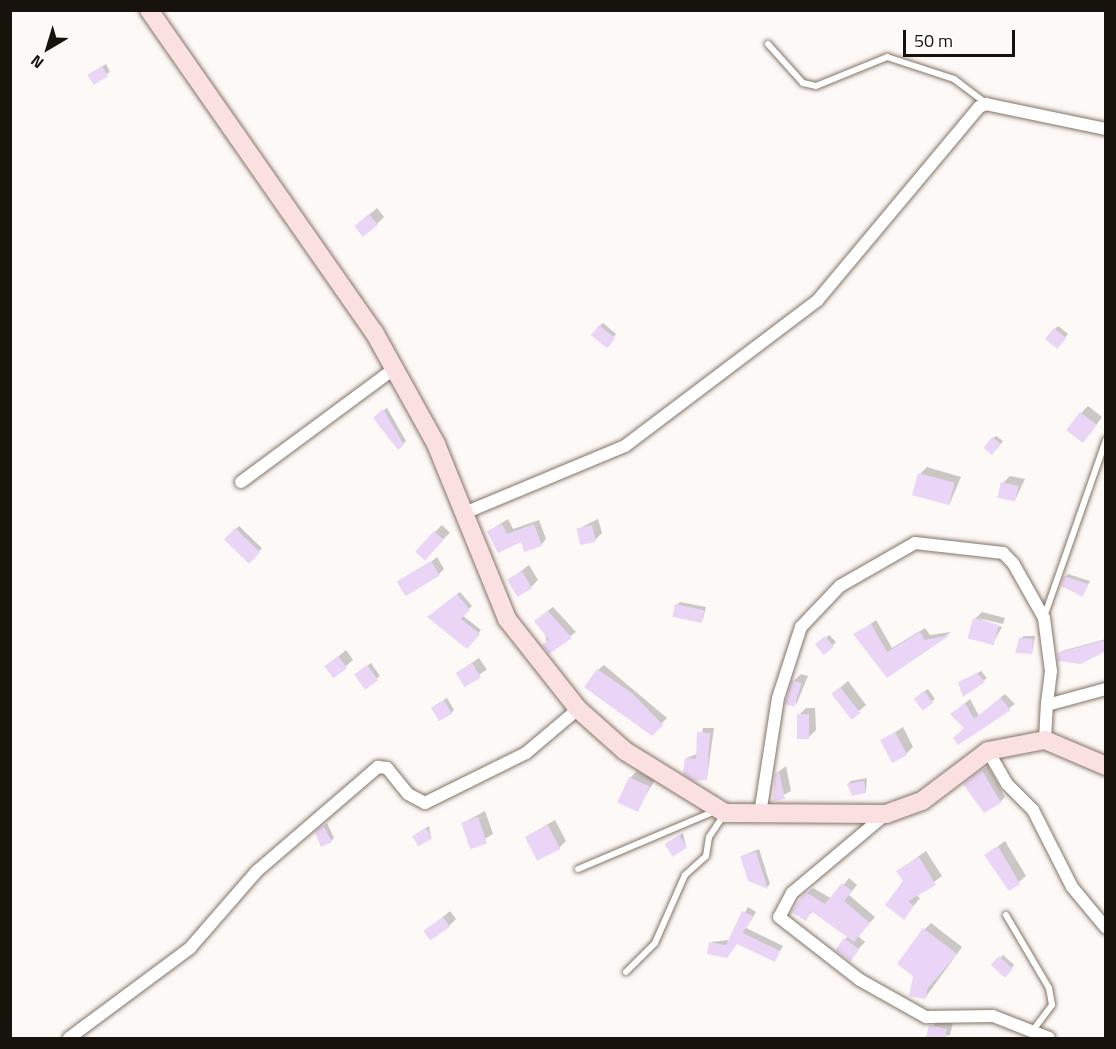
<!DOCTYPE html>
<html>
<head>
<meta charset="utf-8">
<style>
  body { margin:0 }
  #map { position:relative; width:1116px; height:1049px; overflow:hidden; background:#fdf9f6; font-family:"Titillium Web",sans-serif }
  div>[style] { position:absolute }
  [style*='--x'] { left:calc(var(--x)*1px); top:calc(var(--y)*1px); width:calc(var(--w)*1px); rotate:calc(var(--a)*1deg) }
  .shadow>* { inset:0; background:#0003; transform-origin:0 0 }
  .building>* { inset:0; background:#ead5f7; transform-origin:0 0 }
  .roads { filter:drop-shadow(0 0 2px #847466) drop-shadow(0 0 2px #847466) }
  .lane>* { height:6px; margin:-3px; padding:0 3px; transform-origin:3px; border-radius:3px; background:#fff }
  .street>* { height:12px; margin:-6px; padding:0 6px; transform-origin:6px; border-radius:6px; background:#fff }
  .secondary>* { height:18px; margin:-9px; padding:0 9px; transform-origin:9px; border-radius:9px; background:#fae0e0 }
  span { translate:-50% -50%; white-space:nowrap; text-align:center; line-height:1.15; -webkit-text-stroke:5px #fff; paint-order:stroke }
  .frame { position:absolute; inset:0; border:12px solid #18120d; pointer-events:none }
  .north { position:absolute; left:18px; top:18px; width:60px; height:60px; -webkit-text-stroke:4px #fff; paint-order:stroke; rotate:218deg; font-size:16px; font-weight:700; line-height:24px; text-align:center; color:#18120d }
  .north::after { content:''; display:block; margin:auto; width:21px; height:27px; background:#18120d; clip-path:polygon(50% 0,100% 100%,50% 72%,0 100%) }
  .scale { position:absolute; left:903px; top:30px; width:112px; height:27px; box-sizing:border-box; border:3px solid #18120d; border-top:0; padding-left:8px; font-size:18px; line-height:21px; white-space:nowrap; color:#18120d; -webkit-text-stroke:4px #fff; paint-order:stroke }
</style>
</head>
<body>
<div id="map">
  <div class="shadow">
    <i style="clip-path:polygon(106px 64px,110px 72px,94px 82px,90px 75px)"></i>
    <i style="clip-path:polygon(377px 208px,384px 217px,377px 224px,356px 226px)"></i>
    <i style="clip-path:polygon(603px 323px,616px 334px,609px 343px,600px 326px)"></i>
    <i style="clip-path:polygon(1058px 326px,1068px 334px,1060px 344px,1055px 329px)"></i>
    <i style="clip-path:polygon(1088px 406px,1102px 417px,1090px 434px,1081px 413px)"></i>
    <i style="clip-path:polygon(387px 408px,406px 441px,403px 444px,378px 415px)"></i>
    <i style="clip-path:polygon(996px 436px,1003px 441px,996px 450px,993px 438px)"></i>
    <i style="clip-path:polygon(927px 467px,961px 477px,949px 505px,920px 474px)"></i>
    <i style="clip-path:polygon(1010px 476px,1025px 479px,1015px 500px,1003px 483px)"></i>
    <i style="clip-path:polygon(508px 519px,513px 529px,539px 520px,546px 539px,541px 545px,489px 531px)"></i>
    <i style="clip-path:polygon(598px 519px,602px 533px,595px 540px,578px 529px)"></i>
    <i style="left:442px;top:525px;width:11px;height:37px;rotate:45deg"></i>
    <i style="left:239px;top:526px;width:32px;height:18px;rotate:44deg"></i>
    <i style="clip-path:polygon(437px 557px,444px 569px,439px 574px,407px 582px)"></i>
    <i style="clip-path:polygon(529px 565px,538px 580px,531px 587px,509px 580px)"></i>
    <i style="clip-path:polygon(1068px 574px,1090px 581px,1083px 595px,1065px 577px)"></i>
    <i style="clip-path:polygon(460px 592px,472px 606px,462px 615px,481px 630px,470px 644px,432px 614px)"></i>
    <i style="clip-path:polygon(680px 602px,706px 607px,703px 619px,677px 605px)"></i>
    <i style="clip-path:polygon(553px 607px,576px 632px,549px 652px,541px 616px)"></i>
    <i style="clip-path:polygon(982px 612px,1005px 618px,1003px 624px,977px 618px,1002px 627px,993px 643px,975px 619px)"></i>
    <i style="clip-path:polygon(876px 620px,892px 648px,925px 628px,930px 635px,951px 632px,887px 676px,855px 635px)"></i>
    <i style="left:829px;top:635px;width:10px;height:16px;rotate:45deg"></i>
    <i style="clip-path:polygon(1024px 636px,1035px 636px,1032px 653px,1020px 639px)"></i>
    <i style="clip-path:polygon(1106px 639px,1106px 647px,1059px 654px,1062px 651px)"></i>
    <i style="clip-path:polygon(346px 650px,353px 660px,334px 676px,334px 660px)"></i>
    <i style="left:479px;top:658px;width:14px;height:26px;rotate:56deg"></i>
    <i style="clip-path:polygon(371px 663px,380px 676px,366px 687px,359px 672px)"></i>
    <i style="clip-path:polygon(604px 665px,667px 718px,651px 734px,598px 670px)"></i>
    <i style="clip-path:polygon(981px 671px,987px 678px,963px 694px,960px 683px)"></i>
    <i style="clip-path:polygon(801px 674px,808px 676px,796px 705px,794px 681px)"></i>
    <i style="clip-path:polygon(848px 681px,866px 705px,859px 711px,833px 694px)"></i>
    <i style="clip-path:polygon(928px 689px,935px 699px,923px 708px,918px 696px)"></i>
    <i style="clip-path:polygon(1005px 694px,1015px 704px,959px 743px,966px 728px,957px 710px,970px 699px,979px 716px)"></i>
    <i style="clip-path:polygon(447px 698px,454px 710px,451px 713px,436px 705px)"></i>
    <i style="clip-path:polygon(806px 708px,815px 708px,816px 730px,809px 737px,799px 715px)"></i>
    <i style="clip-path:polygon(903px 727px,913px 747px,906px 754px,882px 741px)"></i>
    <i style="clip-path:polygon(703px 728px,714px 728px,707px 778px,686px 758px,697px 754px)"></i>
    <i style="clip-path:polygon(786px 766px,791px 791px,774px 800px,776px 774px)"></i>
    <i style="clip-path:polygon(988px 766px,1005px 797px,1000px 802px,970px 779px)"></i>
    <i style="clip-path:polygon(637px 771px,655px 780px,637px 810px,630px 778px)"></i>
    <i style="clip-path:polygon(867px 778px,866px 792px,848px 784px,851px 781px)"></i>
    <i style="clip-path:polygon(485px 811px,493px 834px,471px 847px,463px 823px)"></i>
    <i style="clip-path:polygon(555px 820px,566px 841px,559px 848px,526px 837px)"></i>
    <i style="clip-path:polygon(327px 823px,334px 838px,331px 841px,317px 832px)"></i>
    <i style="clip-path:polygon(429px 826px,431px 837px,416px 834px)"></i>
    <i style="clip-path:polygon(683px 833px,686px 847px,667px 844px,670px 841px)"></i>
    <i style="clip-path:polygon(1005px 841px,1026px 876px,1010px 889px,986px 855px)"></i>
    <i style="clip-path:polygon(759px 849px,770px 884px,767px 887px,742px 856px)"></i>
    <i style="clip-path:polygon(926px 851px,942px 876px,916px 895px,920px 898px,904px 918px,905px 881px,898px 871px)"></i>
    <i style="clip-path:polygon(849px 878px,857px 885px,849px 895px,875px 917px,858px 936px,865px 942px,849px 959px,837px 950px,848px 936px,813px 911px,805px 919px,807px 893px,813px 888px,832px 899px)"></i>
    <i style="clip-path:polygon(748px 907px,756px 912px,746px 928px,783px 946px,774px 960px,737px 942px,731px 952px,711px 942px,729px 940px)"></i>
    <i style="clip-path:polygon(450px 911px,456px 919px,449px 926px,426px 931px)"></i>
    <i style="clip-path:polygon(931px 923px,962px 947px,925px 998px,925px 929px)"></i>
    <i style="left:1003px;top:955px;width:15px;height:13px;rotate:42deg"></i>
    <i style="clip-path:polygon(937px 1019px,953px 1022px,950px 1035px,927px 1038px)"></i>
  </div>
  <div class="building">
    <i style="left:102px;top:66px;width:12px;height:17px;rotate:59deg"></i>
    <i style="left:369px;top:214px;width:14px;height:19px;rotate:51deg"></i>
    <i style="left:599px;top:325px;width:21px;height:13px;rotate:39deg"></i>
    <i style="left:1054px;top:328px;width:16px;height:14px;rotate:40deg"></i>
    <i style="clip-path:polygon(383px 409px,404px 445px,398px 450px,373px 418px)"></i>
    <i style="left:1080px;top:412px;width:21px;height:23px;rotate:37deg"></i>
    <i style="left:992px;top:437px;width:11px;height:14px;rotate:38deg"></i>
    <i style="left:918px;top:473px;width:38px;height:23px;rotate:15deg"></i>
    <i style="left:1001px;top:482px;width:18px;height:16px;rotate:13deg"></i>
    <i style="clip-path:polygon(502px 524px,507px 534px,534px 524px,542px 546px,524px 552px,521px 542px,498px 553px,487px 531px)"></i>
    <i style="left:592px;top:525px;width:17px;height:16px;rotate:77deg"></i>
    <i style="left:235px;top:528px;width:35px;height:16px;rotate:44deg"></i>
    <i style="left:434px;top:531px;width:13px;height:28px;rotate:42deg"></i>
    <i style="left:431px;top:561px;width:17px;height:40px;rotate:59deg"></i>
    <i style="left:522px;top:571px;width:20px;height:17px;rotate:60deg"></i>
    <i style="clip-path:polygon(1064px 576px,1088px 584px,1083px 597px,1061px 586px)"></i>
    <i style="clip-path:polygon(457px 594px,470px 610px,461px 619px,480px 634px,467px 649px,427px 617px)"></i>
    <i style="left:675px;top:604px;width:30px;height:13px;rotate:12deg"></i>
    <i style="clip-path:polygon(548px 611px,572px 638px,549px 654px,542px 645px,549px 640px,534px 621px)"></i>
    <i style="left:973px;top:618px;width:27px;height:21px;rotate:15deg"></i>
    <i style="clip-path:polygon(871px 624px,887px 652px,920px 632px,925px 640px,950px 635px,887px 678px,853px 634px)"></i>
    <i style="left:825px;top:636px;width:14px;height:13px;rotate:51deg"></i>
    <i style="clip-path:polygon(1019px 638px,1033px 639px,1032px 654px,1015px 653px)"></i>
    <i style="clip-path:polygon(1106px 640px,1106px 651px,1081px 664px,1058px 661px,1057px 653px)"></i>
    <i style="left:338px;top:656px;width:15px;height:17px;rotate:53deg"></i>
    <i style="left:472px;top:663px;width:17px;height:19px;rotate:59deg"></i>
    <i style="left:367px;top:665px;width:19px;height:16px;rotate:54deg"></i>
    <i style="clip-path:polygon(597px 669px,632px 693px,663px 725px,652px 736px,584px 687px)"></i>
    <i style="clip-path:polygon(977px 673px,985px 682px,963px 697px,958px 682px)"></i>
    <i style="left:792px;top:680px;width:10px;height:25px;rotate:17deg"></i>
    <i style="left:840px;top:687px;width:33px;height:11px;rotate:52deg"></i>
    <i style="left:924px;top:691px;width:15px;height:13px;rotate:53deg"></i>
    <i style="clip-path:polygon(1000px 698px,1011px 710px,958px 745px,953px 738px,964px 728px,950px 714px,965px 703px,974px 719px)"></i>
    <i style="left:444px;top:700px;width:16px;height:15px;rotate:60deg"></i>
    <i style="left:809px;top:714px;width:25px;height:12px;rotate:90deg"></i>
    <i style="clip-path:polygon(697px 732px,710px 733px,707px 780px,694px 781px,683px 774px,685px 758px,696px 759px)"></i>
    <i style="left:895px;top:732px;width:26px;height:17px;rotate:62deg"></i>
    <i style="clip-path:polygon(982px 770px,1001px 803px,984px 813px,963px 784px)"></i>
    <i style="clip-path:polygon(779px 772px,785px 799px,773px 801px,775px 773px)"></i>
    <i style="left:629px;top:777px;width:23px;height:28px;rotate:25deg"></i>
    <i style="clip-path:polygon(864px 781px,866px 793px,852px 796px,847px 784px)"></i>
    <i style="left:478px;top:817px;width:28px;height:18px;rotate:71deg"></i>
    <i style="clip-path:polygon(323px 825px,332px 842px,321px 847px,315px 832px)"></i>
    <i style="left:548px;top:825px;width:27px;height:26px;rotate:63deg"></i>
    <i style="left:426px;top:828px;width:12px;height:16px;rotate:59deg"></i>
    <i style="left:679px;top:835px;width:15px;height:17px;rotate:58deg"></i>
    <i style="clip-path:polygon(998px 846px,1020px 884px,1009px 891px,984px 855px)"></i>
    <i style="clip-path:polygon(756px 852px,768px 889px,748px 881px,740px 856px)"></i>
    <i style="clip-path:polygon(919px 857px,936px 885px,908px 901px,914px 906px,904px 920px,885px 905px,903px 881px,896px 871px)"></i>
    <i style="clip-path:polygon(842px 883px,852px 891px,844px 901px,870px 923px,854px 942px,811px 911px,806px 921px,791px 912px,806px 892px,825px 904px)"></i>
    <i style="clip-path:polygon(742px 911px,753px 916px,743px 933px,780px 951px,775px 962px,737px 944px,727px 958px,707px 954px,709px 942px,726px 945px)"></i>
    <i style="left:443px;top:917px;width:12px;height:24px;rotate:55deg"></i>
    <i style="clip-path:polygon(923px 928px,957px 954px,928px 988px,925px 999px,909px 996px,913px 976px,897px 964px)"></i>
    <i style="left:844px;top:938px;width:19px;height:15px;rotate:36deg"></i>
    <i style="left:999px;top:956px;width:19px;height:12px;rotate:43deg"></i>
    <i style="clip-path:polygon(929px 1025px,947px 1029px,945px 1038px,926px 1038px)"></i>
  </div>
  <div class="roads">
    <div class="lane">
      <i style="--x:768;--y:44;--w:52;--a:48.1"></i>
      <i style="--x:803;--y:83;--w:13;--a:13"></i>
      <i style="--x:816;--y:86;--w:77;--a:-22.2"></i>
      <i style="--x:887;--y:57;--w:71;--a:18.2"></i>
      <i style="--x:954;--y:79;--w:40;--a:37"></i>
      <i style="--x:1044;--y:617;--w:188;--a:-70.7"></i>
      <i style="--x:578;--y:869;--w:149;--a:-22.9"></i>
      <i style="--x:1006;--y:915;--w:85;--a:59.5"></i>
      <i style="--x:1049;--y:988;--w:17;--a:80"></i>
      <i style="--x:1052;--y:1005;--w:30;--a:127"></i>
      <i style="--x:626;--y:972;--w:41;--a:-45"></i>
      <i style="--x:655;--y:943;--w:74;--a:-66.2"></i>
      <i style="--x:685;--y:875;--w:28;--a:-42"></i>
      <i style="--x:706;--y:856;--w:19;--a:-81"></i>
      <i style="--x:709;--y:837;--w:25;--a:-56"></i>
    </div>
    <div class="street">
      <i style="--x:241;--y:482;--w:192;--a:-36.5"></i>
      <i style="--x:467;--y:512;--w:171;--a:-22.7"></i>
      <i style="--x:625;--y:446;--w:241;--a:-37.1"></i>
      <i style="--x:817;--y:301;--w:253;--a:-50.1"></i>
      <i style="--x:979;--y:107;--w:8;--a:-23"></i>
      <i style="--x:986;--y:104;--w:123;--a:11.8"></i>
      <i style="--x:1045;--y:740;--w:35;--a:-87"></i>
      <i style="--x:1047;--y:705;--w:61;--a:-15.2"></i>
      <i style="--x:988;--y:751;--w:38;--a:60"></i>
      <i style="--x:1007;--y:784;--w:37;--a:45"></i>
      <i style="--x:1033;--y:810;--w:86;--a:63.1"></i>
      <i style="--x:1072;--y:887;--w:53;--a:50.3"></i>
      <i style="--x:760;--y:814;--w:117;--a:-81.2"></i>
      <i style="--x:778;--y:698;--w:75;--a:-72.1"></i>
      <i style="--x:801;--y:627;--w:57;--a:-46.4"></i>
      <i style="--x:840;--y:586;--w:86;--a:-29.8"></i>
      <i style="--x:915;--y:543;--w:89;--a:6.5"></i>
      <i style="--x:1003;--y:553;--w:14;--a:45"></i>
      <i style="--x:1013;--y:563;--w:63;--a:60.6"></i>
      <i style="--x:1044;--y:618;--w:53;--a:82.5"></i>
      <i style="--x:1051;--y:671;--w:34;--a:97"></i>
      <i style="--x:886;--y:814;--w:123;--a:140"></i>
      <i style="--x:792;--y:893;--w:27;--a:118"></i>
      <i style="--x:779;--y:917;--w:103;--a:37.9"></i>
      <i style="--x:860;--y:980;--w:76;--a:29.3"></i>
      <i style="--x:926;--y:1017;--w:67;--a:-0.9"></i>
      <i style="--x:993;--y:1016;--w:60;--a:21.4"></i>
      <i style="--x:69;--y:1038;--w:151;--a:-36.6"></i>
      <i style="--x:190;--y:948;--w:102;--a:-49"></i>
      <i style="--x:257;--y:871;--w:160;--a:-40.7"></i>
      <i style="--x:378;--y:767;--w:9;--a:6"></i>
      <i style="--x:387;--y:768;--w:33;--a:51"></i>
      <i style="--x:408;--y:794;--w:19;--a:28"></i>
      <i style="--x:425;--y:803;--w:113;--a:-26.3"></i>
      <i style="--x:526;--y:753;--w:68;--a:-40.2"></i>
    </div>
    <div class="secondary">
      <i style="--x:149;--y:10;--w:393;--a:55.1"></i>
      <i style="--x:374;--y:332;--w:128;--a:61"></i>
      <i style="--x:436;--y:444;--w:189;--a:67.9"></i>
      <i style="--x:507;--y:619;--w:115;--a:51.7"></i>
      <i style="--x:578;--y:709;--w:63;--a:41.8"></i>
      <i style="--x:625;--y:751;--w:118;--a:31.8"></i>
      <i style="--x:725;--y:813;--w:161;--a:0.4"></i>
      <i style="--x:886;--y:814;--w:38;--a:-20"></i>
      <i style="--x:922;--y:801;--w:83;--a:-37.1"></i>
      <i style="--x:988;--y:751;--w:58;--a:-10.9"></i>
      <i style="--x:1045;--y:740;--w:66;--a:23.1"></i>
    </div>
  </div>
  <div class="frame"></div>
  <div class="north">N</div>
  <div class="scale">50 m</div>
</div>
</body>
</html>
